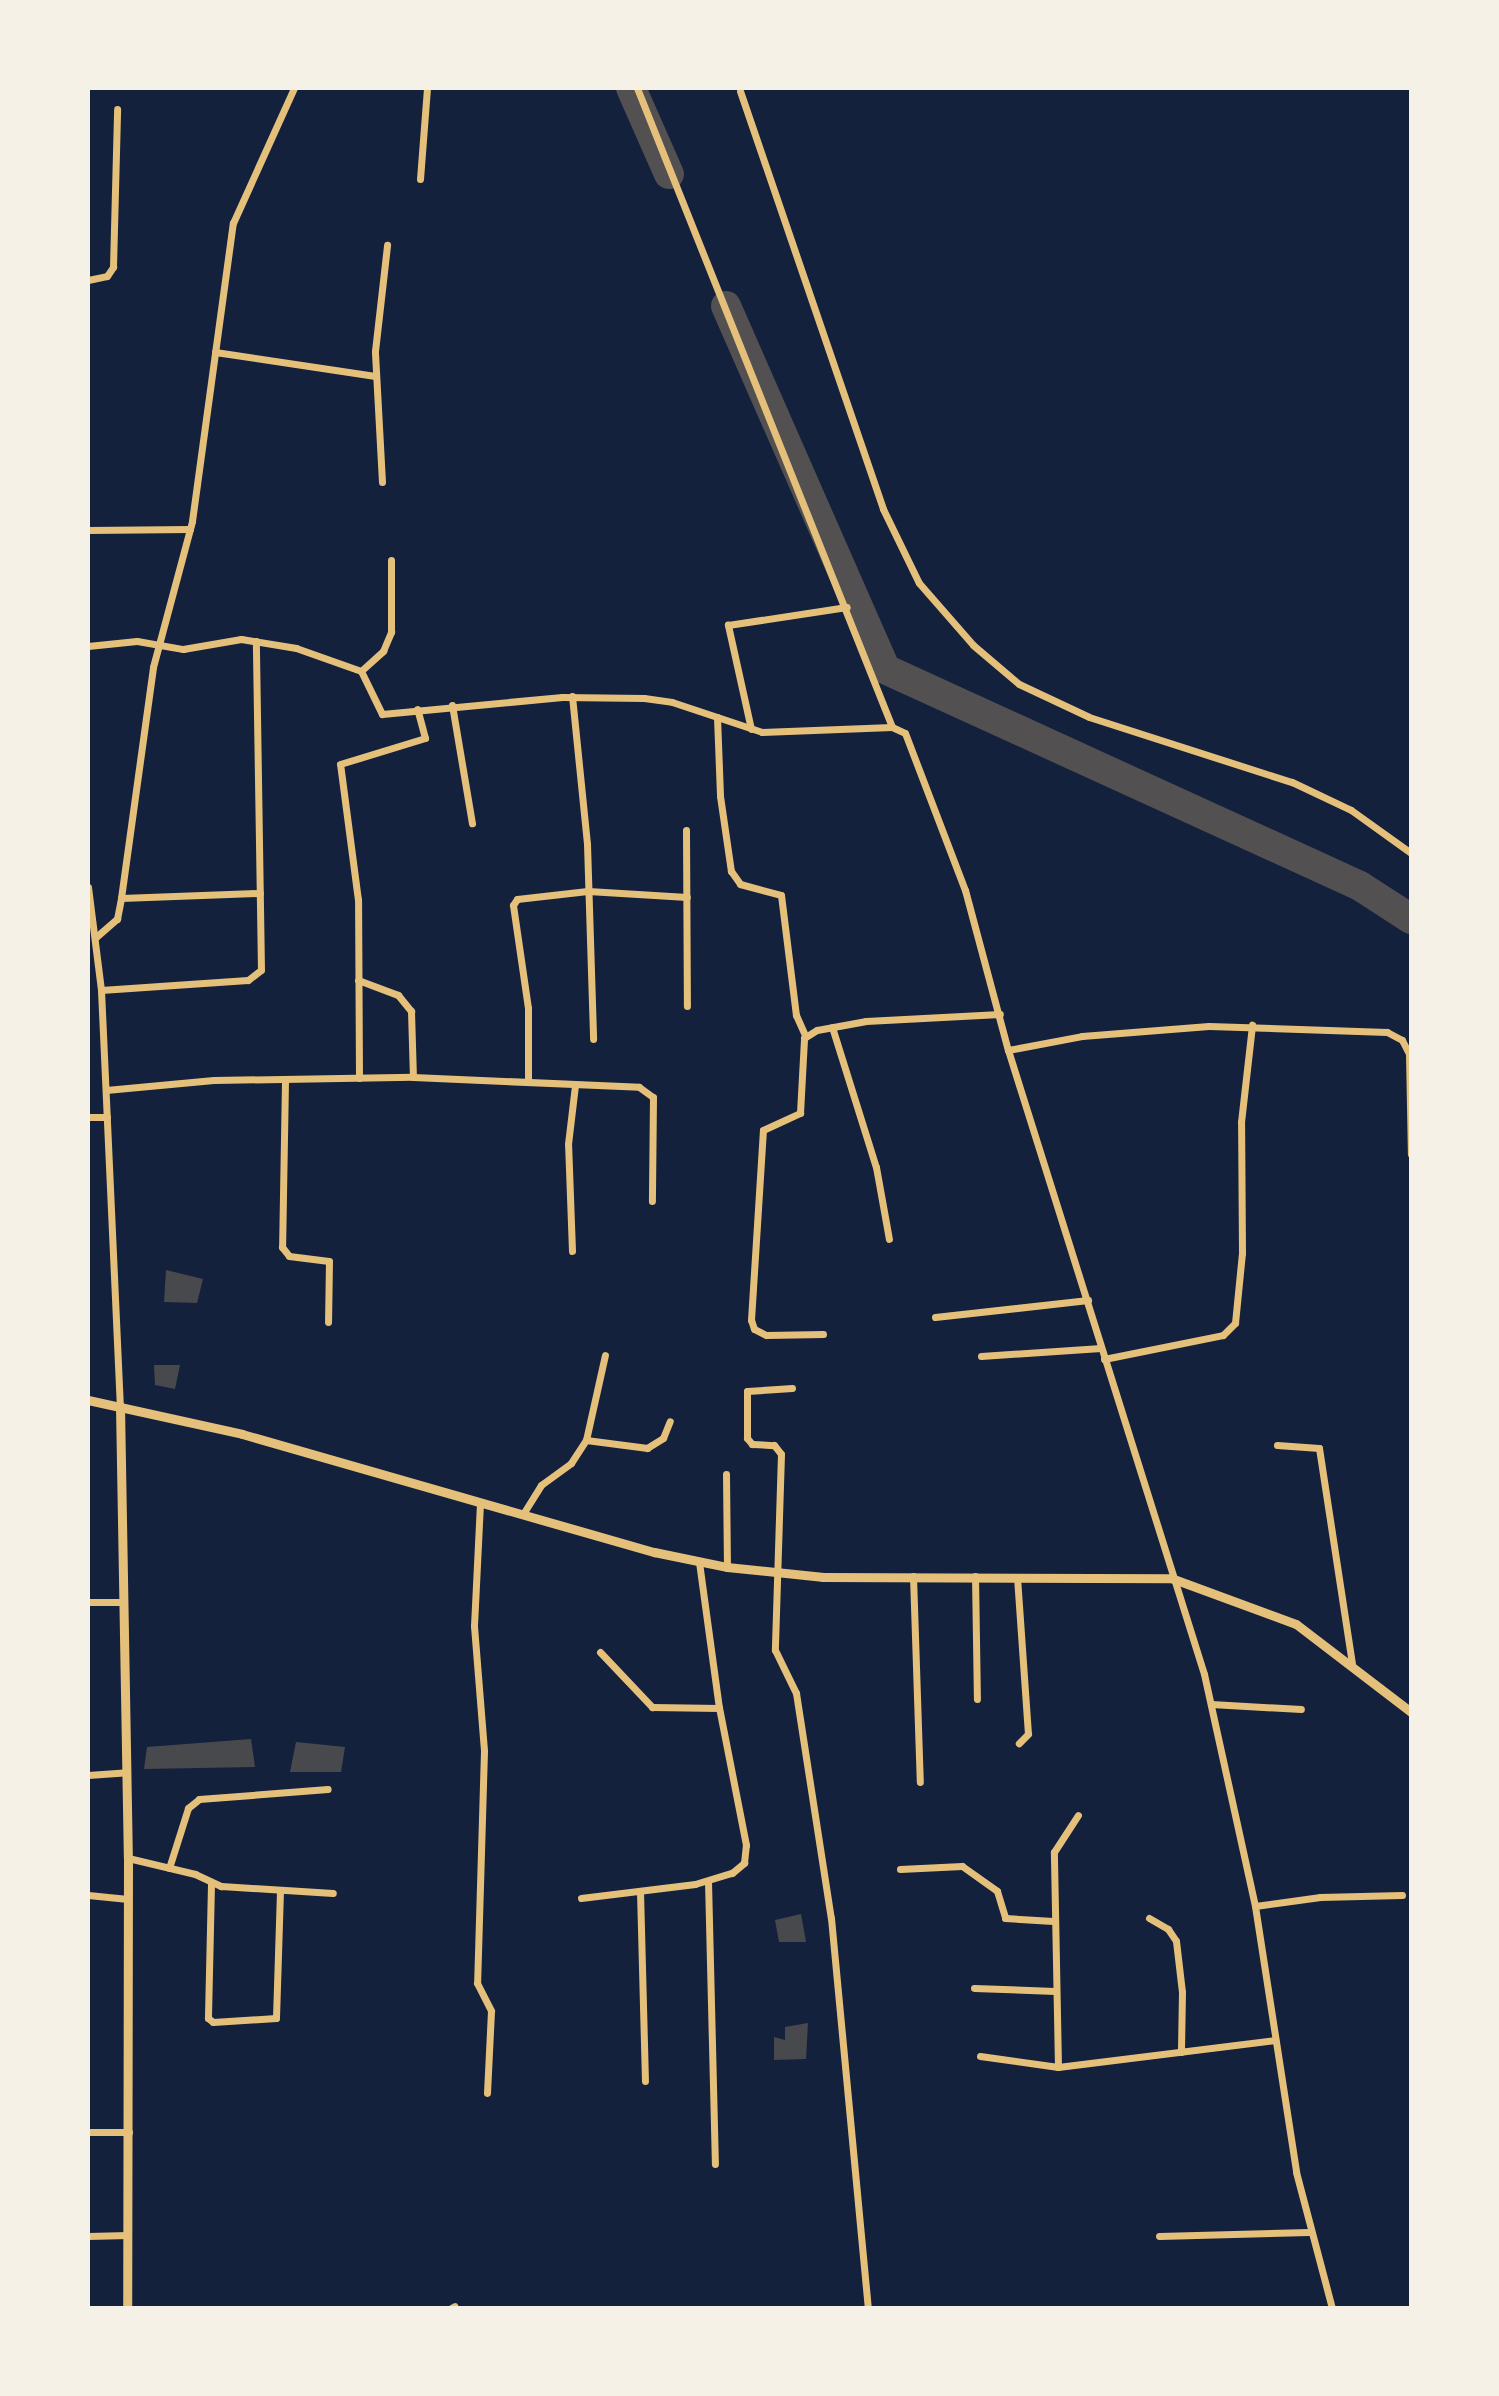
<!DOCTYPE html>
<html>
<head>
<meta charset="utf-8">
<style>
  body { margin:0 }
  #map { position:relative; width:1499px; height:2396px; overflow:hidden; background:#14213d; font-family:"Nunito Sans",sans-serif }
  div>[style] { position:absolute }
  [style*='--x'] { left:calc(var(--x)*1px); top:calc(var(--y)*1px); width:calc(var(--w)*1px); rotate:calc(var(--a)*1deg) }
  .taxiway>* { height:30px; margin:-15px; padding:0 15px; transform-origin:15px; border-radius:15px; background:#525050 }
  .building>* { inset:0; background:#48494c }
  .minor>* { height:7px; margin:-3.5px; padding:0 3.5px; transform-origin:3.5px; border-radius:3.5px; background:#e5c07b }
  .tertiary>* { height:9px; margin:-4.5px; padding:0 4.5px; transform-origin:4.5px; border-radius:4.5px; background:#e5c07b }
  span { translate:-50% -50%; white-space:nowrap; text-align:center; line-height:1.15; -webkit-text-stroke:8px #f6f1e7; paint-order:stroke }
  .frame { position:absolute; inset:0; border:90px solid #f6f1e7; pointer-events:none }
</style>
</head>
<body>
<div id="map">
  <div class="taxiway">
    <i style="--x:631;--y:88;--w:94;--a:66.2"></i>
    <i style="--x:726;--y:306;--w:396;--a:66.3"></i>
    <i style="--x:885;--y:669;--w:522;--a:24.55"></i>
    <i style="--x:1360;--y:886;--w:61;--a:32.9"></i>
  </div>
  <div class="building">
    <i style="clip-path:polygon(166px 1270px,203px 1279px,197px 1303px,164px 1302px)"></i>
    <i style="clip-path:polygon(154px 1365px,180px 1365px,175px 1389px,155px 1385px)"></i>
    <i style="clip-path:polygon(251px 1739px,255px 1767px,144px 1769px,147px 1747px)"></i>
    <i style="clip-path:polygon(296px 1742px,345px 1747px,341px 1772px,290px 1772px)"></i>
    <i style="clip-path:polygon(801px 1914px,806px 1942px,779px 1942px,775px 1920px)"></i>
    <i style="clip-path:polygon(808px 2023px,806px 2059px,774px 2060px,774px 2037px,785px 2040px,785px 2027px)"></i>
  </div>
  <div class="minor">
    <i style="--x:637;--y:88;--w:688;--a:68.24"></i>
    <i style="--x:740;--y:91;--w:442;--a:71.1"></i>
    <i style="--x:883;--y:509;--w:82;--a:64.1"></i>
    <i style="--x:919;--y:583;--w:82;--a:48.9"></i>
    <i style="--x:973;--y:645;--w:60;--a:40.3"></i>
    <i style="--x:1019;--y:684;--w:77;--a:25.2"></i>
    <i style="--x:1089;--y:717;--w:213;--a:17.8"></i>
    <i style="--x:1292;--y:782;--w:65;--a:25.4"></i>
    <i style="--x:1351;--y:810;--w:74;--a:35.6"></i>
    <i style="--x:420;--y:179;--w:91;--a:-85.6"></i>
    <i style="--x:88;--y:280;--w:19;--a:-12"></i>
    <i style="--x:107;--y:276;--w:11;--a:-56"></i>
    <i style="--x:113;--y:267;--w:158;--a:-88.5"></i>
    <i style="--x:215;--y:352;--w:162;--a:8.5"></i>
    <i style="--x:382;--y:482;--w:131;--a:-93.1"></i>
    <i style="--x:375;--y:351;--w:107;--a:-83.5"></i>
    <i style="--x:88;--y:530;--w:102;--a:-0.6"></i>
    <i style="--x:88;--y:646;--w:49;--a:-5.8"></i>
    <i style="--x:137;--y:641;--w:47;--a:9.9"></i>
    <i style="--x:183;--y:649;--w:59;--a:-9.8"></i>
    <i style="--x:241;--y:639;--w:56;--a:9.3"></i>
    <i style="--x:296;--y:648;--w:69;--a:19.5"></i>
    <i style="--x:361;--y:671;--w:48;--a:64"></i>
    <i style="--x:382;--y:714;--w:181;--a:-5.4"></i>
    <i style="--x:562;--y:697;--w:82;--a:0.7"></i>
    <i style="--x:644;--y:698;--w:28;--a:8"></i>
    <i style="--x:672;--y:702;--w:95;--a:18.4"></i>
    <i style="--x:762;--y:732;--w:130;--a:-2.2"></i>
    <i style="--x:892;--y:727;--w:14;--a:25"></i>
    <i style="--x:905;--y:733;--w:168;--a:69.1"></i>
    <i style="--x:965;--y:890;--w:166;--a:75"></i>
    <i style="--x:1008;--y:1050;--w:654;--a:72.56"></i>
    <i style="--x:1204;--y:1674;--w:238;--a:77.6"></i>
    <i style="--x:1255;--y:1906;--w:269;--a:81.2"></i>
    <i style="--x:1296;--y:2172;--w:141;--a:75.2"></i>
    <i style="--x:361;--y:671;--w:30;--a:-42"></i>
    <i style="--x:383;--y:651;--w:21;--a:-67"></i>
    <i style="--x:391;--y:632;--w:72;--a:-90"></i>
    <i style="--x:572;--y:696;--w:149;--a:84.2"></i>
    <i style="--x:587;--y:844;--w:195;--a:88.2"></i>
    <i style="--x:452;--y:705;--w:120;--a:80.4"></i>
    <i style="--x:717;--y:717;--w:79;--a:87.8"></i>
    <i style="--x:720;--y:796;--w:76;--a:81.7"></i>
    <i style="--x:731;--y:871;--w:16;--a:55"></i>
    <i style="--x:740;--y:884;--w:42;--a:15"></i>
    <i style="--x:781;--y:895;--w:121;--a:82.9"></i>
    <i style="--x:796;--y:1015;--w:22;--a:66"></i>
    <i style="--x:751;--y:729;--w:107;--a:-102.5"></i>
    <i style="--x:728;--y:625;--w:120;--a:-8.6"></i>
    <i style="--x:686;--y:830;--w:176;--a:89.7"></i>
    <i style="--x:88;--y:887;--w:104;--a:82.8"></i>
    <i style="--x:101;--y:990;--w:416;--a:87.4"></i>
    <i style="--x:121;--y:898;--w:139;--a:-2.1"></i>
    <i style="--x:96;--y:937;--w:28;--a:-41"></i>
    <i style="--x:117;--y:919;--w:21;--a:-79"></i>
    <i style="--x:121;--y:898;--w:233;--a:-82.1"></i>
    <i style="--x:153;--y:667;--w:151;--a:-75"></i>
    <i style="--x:192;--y:521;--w:301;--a:-82.2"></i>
    <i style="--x:233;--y:223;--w:148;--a:-65.7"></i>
    <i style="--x:358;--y:980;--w:43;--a:20.6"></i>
    <i style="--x:398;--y:995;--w:21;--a:51"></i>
    <i style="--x:411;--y:1011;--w:66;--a:88.3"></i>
    <i style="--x:101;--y:990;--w:147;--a:-3.9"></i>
    <i style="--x:248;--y:980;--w:16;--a:-38"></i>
    <i style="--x:261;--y:970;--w:329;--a:-90.9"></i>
    <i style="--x:832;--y:1027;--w:147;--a:72.6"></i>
    <i style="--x:876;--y:1167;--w:73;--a:79.8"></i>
    <i style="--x:1008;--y:1050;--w:75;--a:-10.7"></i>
    <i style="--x:1082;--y:1036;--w:127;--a:-4.5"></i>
    <i style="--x:1209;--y:1026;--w:178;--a:1.9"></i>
    <i style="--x:1387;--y:1032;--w:17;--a:28"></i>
    <i style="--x:1402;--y:1040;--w:16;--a:63"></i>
    <i style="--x:1409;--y:1054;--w:100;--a:88.9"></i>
    <i style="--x:359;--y:1078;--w:178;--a:-90.3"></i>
    <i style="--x:358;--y:900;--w:137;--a:-97.5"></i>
    <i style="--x:340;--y:764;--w:89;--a:-17"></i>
    <i style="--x:425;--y:738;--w:30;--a:-105"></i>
    <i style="--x:528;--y:1080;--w:72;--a:-90"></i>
    <i style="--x:528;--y:1008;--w:104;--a:-98.3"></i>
    <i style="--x:513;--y:905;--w:7;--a:-56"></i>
    <i style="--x:517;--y:899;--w:71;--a:-6.4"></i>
    <i style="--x:588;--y:891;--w:99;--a:3.5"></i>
    <i style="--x:285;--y:1081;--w:166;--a:91"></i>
    <i style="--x:282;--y:1247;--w:11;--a:52"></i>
    <i style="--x:289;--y:1256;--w:40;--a:7.1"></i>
    <i style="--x:329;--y:1261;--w:61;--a:90.9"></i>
    <i style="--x:106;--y:1090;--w:108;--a:-5.3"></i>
    <i style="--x:214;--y:1080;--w:199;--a:-0.9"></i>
    <i style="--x:413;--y:1077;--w:226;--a:2.5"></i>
    <i style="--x:639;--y:1087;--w:17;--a:36"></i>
    <i style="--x:653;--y:1097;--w:104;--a:90.6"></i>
    <i style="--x:88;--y:1117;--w:19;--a:0"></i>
    <i style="--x:572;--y:1251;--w:107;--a:-92.1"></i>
    <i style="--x:568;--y:1144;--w:59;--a:-83.2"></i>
    <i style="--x:935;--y:1317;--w:154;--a:-6.3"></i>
    <i style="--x:823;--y:1334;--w:57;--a:179"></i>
    <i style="--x:766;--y:1335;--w:13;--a:-153"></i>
    <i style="--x:754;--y:1329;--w:9;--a:-108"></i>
    <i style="--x:751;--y:1320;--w:190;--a:-86.4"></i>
    <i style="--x:763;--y:1130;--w:41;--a:-24.7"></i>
    <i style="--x:800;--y:1113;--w:75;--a:-86.9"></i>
    <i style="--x:804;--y:1038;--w:15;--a:-32"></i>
    <i style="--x:817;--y:1030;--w:50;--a:-10.4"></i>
    <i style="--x:866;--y:1021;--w:134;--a:-3"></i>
    <i style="--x:981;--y:1356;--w:120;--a:-3.8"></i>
    <i style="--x:1104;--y:1359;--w:121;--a:-11.4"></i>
    <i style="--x:1223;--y:1335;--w:17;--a:-45"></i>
    <i style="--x:1235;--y:1323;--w:70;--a:-84.3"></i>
    <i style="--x:1242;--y:1253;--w:131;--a:-90.4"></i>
    <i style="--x:1241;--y:1122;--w:98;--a:-83.5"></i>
    <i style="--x:792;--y:1388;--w:45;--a:176.2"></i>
    <i style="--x:747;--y:1391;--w:47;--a:90"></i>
    <i style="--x:747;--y:1438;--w:8;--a:50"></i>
    <i style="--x:752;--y:1444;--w:22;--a:3"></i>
    <i style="--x:774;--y:1445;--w:11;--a:52"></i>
    <i style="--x:781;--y:1454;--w:196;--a:91.8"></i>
    <i style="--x:775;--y:1650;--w:48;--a:64"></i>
    <i style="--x:796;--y:1693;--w:228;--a:81.2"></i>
    <i style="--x:831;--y:1918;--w:392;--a:84.6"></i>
    <i style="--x:586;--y:1440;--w:62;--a:7.5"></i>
    <i style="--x:647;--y:1448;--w:19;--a:-32"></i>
    <i style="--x:663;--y:1438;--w:18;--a:-68"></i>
    <i style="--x:1277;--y:1445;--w:42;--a:4.1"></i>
    <i style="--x:1319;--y:1448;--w:218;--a:81.3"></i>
    <i style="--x:726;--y:1474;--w:93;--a:89.4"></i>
    <i style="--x:480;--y:1503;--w:123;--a:92.8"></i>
    <i style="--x:474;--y:1626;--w:125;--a:85.4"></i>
    <i style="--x:484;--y:1751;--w:232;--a:91.7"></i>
    <i style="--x:477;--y:1983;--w:31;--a:63"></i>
    <i style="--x:491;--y:2011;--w:82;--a:92.8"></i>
    <i style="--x:523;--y:1514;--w:34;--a:-58"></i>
    <i style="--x:541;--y:1485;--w:37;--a:-36"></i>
    <i style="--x:571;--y:1463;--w:27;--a:-57"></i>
    <i style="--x:586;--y:1440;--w:87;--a:-77.4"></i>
    <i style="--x:913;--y:1576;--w:206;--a:88.1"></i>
    <i style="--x:975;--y:1576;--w:123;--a:89.1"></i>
    <i style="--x:1017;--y:1577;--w:157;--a:86"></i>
    <i style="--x:1028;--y:1734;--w:13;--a:135"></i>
    <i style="--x:88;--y:1602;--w:35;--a:0"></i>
    <i style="--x:600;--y:1652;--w:76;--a:46.6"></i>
    <i style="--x:652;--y:1707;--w:67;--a:0.9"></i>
    <i style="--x:1211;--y:1704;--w:90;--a:3.2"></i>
    <i style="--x:88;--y:1775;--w:39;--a:-4"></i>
    <i style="--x:128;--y:1858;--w:69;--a:13.4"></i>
    <i style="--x:195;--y:1874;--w:29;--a:25"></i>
    <i style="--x:221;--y:1886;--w:112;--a:3.6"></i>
    <i style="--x:169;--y:1868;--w:63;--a:-72.4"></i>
    <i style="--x:188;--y:1808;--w:14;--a:-39"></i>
    <i style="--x:199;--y:1799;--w:129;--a:-4.4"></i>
    <i style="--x:900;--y:1869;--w:62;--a:-2.8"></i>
    <i style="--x:962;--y:1866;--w:43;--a:35.5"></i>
    <i style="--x:997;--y:1891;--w:28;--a:73"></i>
    <i style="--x:1005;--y:1918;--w:48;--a:3.6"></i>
    <i style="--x:708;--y:1881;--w:283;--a:88.6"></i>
    <i style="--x:211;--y:1884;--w:134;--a:91.3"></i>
    <i style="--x:208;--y:2018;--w:6;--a:39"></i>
    <i style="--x:213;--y:2022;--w:63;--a:-3.6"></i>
    <i style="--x:276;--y:2018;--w:128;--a:-88.2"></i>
    <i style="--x:640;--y:1891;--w:190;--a:88.5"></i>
    <i style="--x:88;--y:1895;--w:40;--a:5.7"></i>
    <i style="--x:581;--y:1898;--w:115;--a:-7"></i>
    <i style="--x:695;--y:1884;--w:39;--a:-17"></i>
    <i style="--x:732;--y:1873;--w:16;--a:-40"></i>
    <i style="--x:744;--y:1863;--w:18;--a:-84"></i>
    <i style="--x:746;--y:1845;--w:140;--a:-101.1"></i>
    <i style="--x:719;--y:1708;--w:147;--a:-97.8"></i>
    <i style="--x:1255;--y:1906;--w:66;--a:-7.9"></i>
    <i style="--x:1320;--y:1897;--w:82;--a:-1.4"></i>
    <i style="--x:1149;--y:1918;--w:22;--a:30"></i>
    <i style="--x:1168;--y:1929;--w:14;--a:56"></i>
    <i style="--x:1176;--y:1941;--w:51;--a:83.3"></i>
    <i style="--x:1182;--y:1992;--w:60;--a:91"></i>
    <i style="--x:974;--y:1988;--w:81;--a:2.1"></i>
    <i style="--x:980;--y:2056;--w:79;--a:8"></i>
    <i style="--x:1058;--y:2067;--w:219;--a:-7.1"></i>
    <i style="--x:1058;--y:2067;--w:215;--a:-91.1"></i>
    <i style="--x:1054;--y:1852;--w:44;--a:-57"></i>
    <i style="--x:88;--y:2132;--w:41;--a:0"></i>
    <i style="--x:88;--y:2236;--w:40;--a:-1.4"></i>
    <i style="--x:1159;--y:2236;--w:150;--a:-1.5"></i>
    <i style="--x:451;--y:2308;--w:4;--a:-27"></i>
  </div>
  <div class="tertiary">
    <i style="--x:88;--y:1400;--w:158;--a:12.4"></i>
    <i style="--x:242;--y:1434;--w:429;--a:16"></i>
    <i style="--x:654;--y:1552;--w:75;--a:11.6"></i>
    <i style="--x:727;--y:1567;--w:97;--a:5.9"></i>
    <i style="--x:823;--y:1577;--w:348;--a:0.2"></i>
    <i style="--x:1171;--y:1578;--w:133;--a:20.2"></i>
    <i style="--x:1296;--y:1624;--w:145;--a:37.4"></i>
    <i style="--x:120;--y:1406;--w:452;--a:89"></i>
    <i style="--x:128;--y:1858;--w:450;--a:90.1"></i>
  </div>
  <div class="frame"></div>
</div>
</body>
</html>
